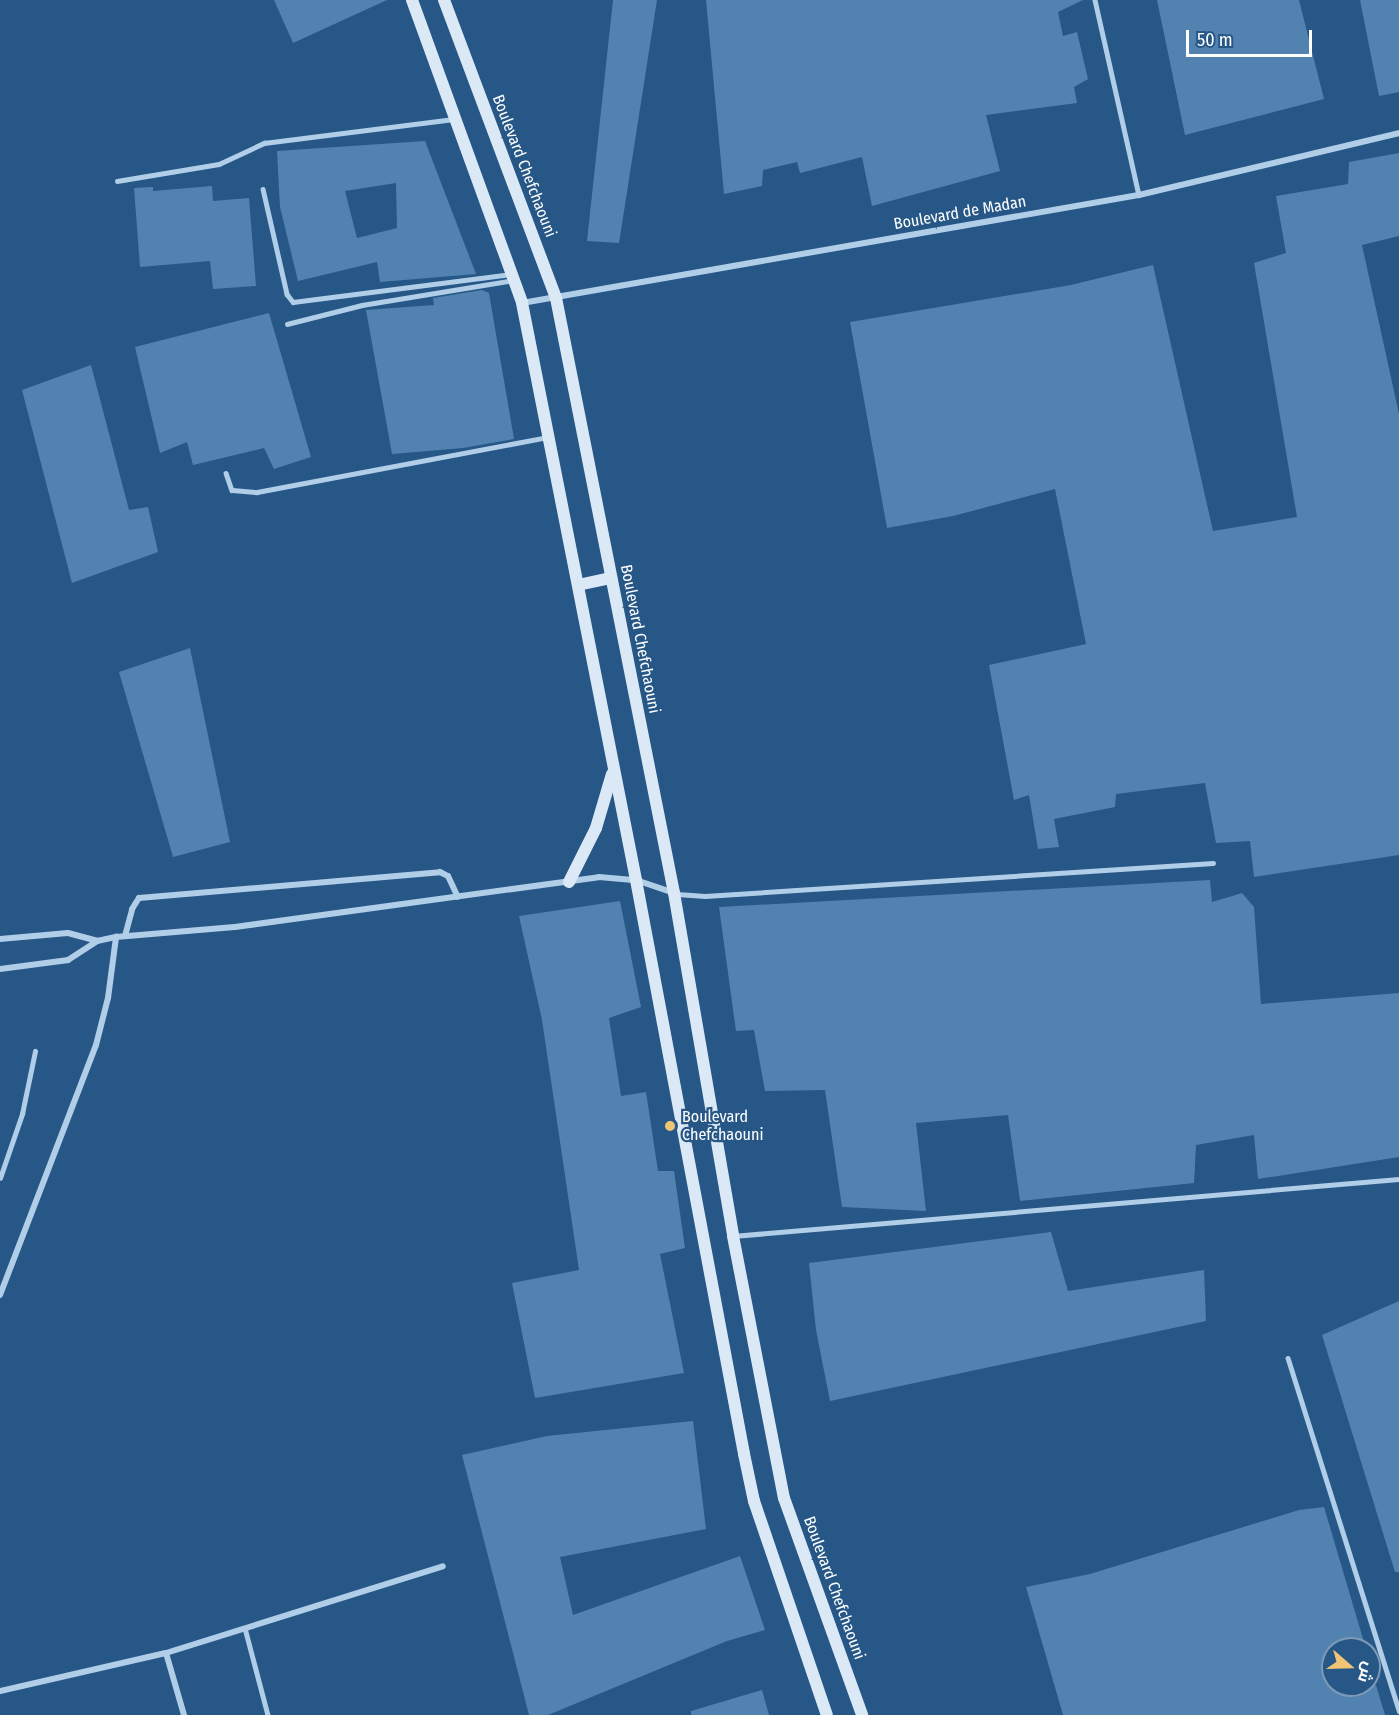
<!DOCTYPE html>
<html>
<head>
<meta charset="utf-8">
<style>
  body { margin:0 }
  #map { position:relative; width:1399px; height:1715px; overflow:hidden; background:#265786; font-family:"Fira Sans Condensed",Cairo,sans-serif }
  div>[style] { position:absolute }
  [style*='--x'] { left:calc(var(--x)*1px); top:calc(var(--y)*1px); width:calc(var(--w)*1px); rotate:calc(var(--a)*1deg) }
  .building>* { inset:0; background:#5283b0 }
  .lane>* { height:4.5px; margin:-2.25px; padding:0 2.25px; transform-origin:2.25px; border-radius:2.25px; background:#b1cee8 }
  .street>* { height:6px; margin:-3px; padding:0 3px; transform-origin:3px; border-radius:3px; background:#b1cee8 }
  .secondary>* { height:12px; margin:-6px; padding:0 6px; transform-origin:6px; border-radius:6px; background:#dbe9f7 }
  .dots>* { width:16px; height:16px; translate:-50% -50%; box-sizing:border-box; border:3px solid #265786; border-radius:50% }
  span { translate:-50% -50%; white-space:nowrap; text-align:center; line-height:1.15; -webkit-text-stroke:4.5px #265786; paint-order:stroke }
  .street-label { font-size:16px; color:#fff }
  .poi-label { font-size:16px; color:#fff }
  .left { translate:0 -50%; text-align:left }
  .north { position:absolute; left:1321px; top:1637px; width:60px; height:60px; box-sizing:border-box; background:#265786; border:2px solid #7d9ab6; border-radius:50%; rotate:110deg; font-size:16px; font-weight:700; line-height:24px; text-align:center; color:#fff }
  .north::after { content:''; display:block; margin:auto; width:21px; height:27px; background:#f1c475; clip-path:polygon(50% 0,100% 100%,50% 72%,0 100%) }
  .scale { position:absolute; left:1186px; top:30px; width:126px; height:27px; box-sizing:border-box; border:3px solid #fff; border-top:0; padding-left:8px; font-size:18px; line-height:21px; white-space:nowrap; color:#fff; -webkit-text-stroke:4px #265786; paint-order:stroke }
</style>
</head>
<body>
<div id="map">
  <div class="building">
    <i style="clip-path:polygon(274px 0,387px 0,293px 43px)"></i>
    <i style="clip-path:polygon(613px 0,657px 0,619px 243px,587px 241px)"></i>
    <i style="clip-path:polygon(706px 0,1083px 0,1058px 12px,1063px 36px,1077px 32px,1088px 79px,1074px 87px,1077px 103px,986px 115px,1000px 171px,872px 206px,862px 157px,800px 173px,797px 162px,763px 170px,762px 186px,724px 194px)"></i>
    <i style="clip-path:polygon(1157px 0,1299px 0,1324px 99px,1185px 135px)"></i>
    <i style="clip-path:polygon(1360px 0,1399px 0,1399px 92px,1379px 96px)"></i>
    <i style="clip-path:polygon(evenodd,425px 141px,476px 274px,380px 282px,377px 262px,298px 281px,280px 207px,277px 151px,425px 141px,396px 183px,397px 228px,357px 238px,345px 191px,396px 183px)"></i>
    <i style="clip-path:polygon(1399px 153px,1399px 236px,1362px 245px,1399px 414px,1399px 855px,1254px 877px,1250px 841px,1216px 843px,1205px 783px,1116px 794px,1115px 807px,1054px 819px,1059px 847px,1038px 849px,1029px 795px,1014px 800px,989px 665px,1086px 644px,1055px 489px,953px 516px,887px 528px,850px 322px,1071px 285px,1153px 265px,1213px 531px,1297px 517px,1254px 263px,1286px 253px,1276px 196px,1348px 184px,1349px 162px)"></i>
    <i style="clip-path:polygon(212px 186px,213px 201px,249px 198px,256px 286px,213px 289px,210px 261px,140px 267px,134px 188px,153px 187px,153px 191px)"></i>
    <i style="clip-path:polygon(482px 290px,489px 293px,514px 439px,463px 448px,392px 454px,366px 310px,434px 305px,433px 298px)"></i>
    <i style="clip-path:polygon(269px 313px,311px 457px,274px 469px,264px 448px,193px 465px,187px 442px,160px 453px,135px 347px)"></i>
    <i style="clip-path:polygon(91px 365px,129px 510px,148px 507px,158px 552px,72px 583px,22px 390px)"></i>
    <i style="clip-path:polygon(190px 648px,230px 842px,173px 857px,119px 672px)"></i>
    <i style="clip-path:polygon(1210px 880px,1212px 902px,1242px 893px,1254px 907px,1261px 1004px,1399px 993px,1399px 1157px,1258px 1179px,1254px 1135px,1196px 1145px,1194px 1183px,1020px 1201px,1008px 1115px,916px 1123px,926px 1211px,842px 1207px,825px 1090px,765px 1091px,754px 1030px,736px 1031px,719px 907px)"></i>
    <i style="clip-path:polygon(620px 901px,641px 1007px,609px 1018px,621px 1096px,646px 1092px,658px 1171px,674px 1171px,685px 1248px,660px 1254px,684px 1373px,535px 1398px,512px 1283px,579px 1270px,542px 1020px,519px 916px)"></i>
    <i style="clip-path:polygon(1051px 1232px,1068px 1291px,1204px 1270px,1206px 1321px,830px 1401px,816px 1330px,809px 1263px)"></i>
    <i style="clip-path:polygon(1399px 1301px,1399px 1572px,1395px 1572px,1322px 1335px)"></i>
    <i style="clip-path:polygon(693px 1421px,706px 1529px,560px 1557px,573px 1615px,740px 1556px,765px 1630px,727px 1641px,548px 1715px,529px 1715px,462px 1455px,547px 1436px)"></i>
    <i style="clip-path:polygon(1324px 1507px,1366px 1649px,1333px 1649px,1333px 1685px,1376px 1685px,1385px 1715px,1063px 1715px,1026px 1587px,1090px 1574px,1299px 1510px)"></i>
    <i style="clip-path:polygon(762px 1690px,769px 1715px,691px 1715px,691px 1711px)"></i>
  </div>
  <div class="lane">
    <i style="--x:1095;--y:0;--w:200;--a:77.3"></i>
    <i style="--x:117;--y:181;--w:103;--a:-9.5"></i>
    <i style="--x:219;--y:164;--w:50;--a:-25"></i>
    <i style="--x:264;--y:143;--w:193;--a:-7.2"></i>
    <i style="--x:263;--y:189;--w:108;--a:77.1"></i>
    <i style="--x:287;--y:294;--w:10;--a:53"></i>
    <i style="--x:293;--y:302;--w:220;--a:-7.3"></i>
    <i style="--x:287;--y:324;--w:77;--a:-14.2"></i>
    <i style="--x:362;--y:305;--w:154;--a:-9.3"></i>
    <i style="--x:226;--y:473;--w:18;--a:71"></i>
    <i style="--x:232;--y:490;--w:25;--a:5"></i>
    <i style="--x:257;--y:492;--w:295;--a:-10.7"></i>
    <i style="--x:677;--y:894;--w:28;--a:4"></i>
    <i style="--x:705;--y:896;--w:509;--a:-3.72"></i>
    <i style="--x:0;--y:1178;--w:68;--a:-71"></i>
    <i style="--x:22;--y:1114;--w:64;--a:-78.3"></i>
    <i style="--x:733;--y:1236;--w:668;--a:-4.89"></i>
    <i style="--x:1288;--y:1358;--w:370;--a:72.5"></i>
    <i style="--x:245;--y:1628;--w:90;--a:75.2"></i>
  </div>
  <div class="street">
    <i style="--x:522;--y:303;--w:626;--a:-9.93"></i>
    <i style="--x:1139;--y:195;--w:267;--a:-13.4"></i>
    <i style="--x:125;--y:936;--w:28;--a:-75"></i>
    <i style="--x:132;--y:909;--w:13;--a:-58"></i>
    <i style="--x:139;--y:898;--w:302;--a:-4.9"></i>
    <i style="--x:440;--y:872;--w:9;--a:27"></i>
    <i style="--x:448;--y:876;--w:23;--a:65"></i>
    <i style="--x:0;--y:939;--w:68;--a:-5"></i>
    <i style="--x:68;--y:933;--w:30;--a:15"></i>
    <i style="--x:0;--y:969;--w:69;--a:-7.5"></i>
    <i style="--x:68;--y:960;--w:35;--a:-33"></i>
    <i style="--x:97;--y:941;--w:19;--a:-12"></i>
    <i style="--x:116;--y:937;--w:119;--a:-4.8"></i>
    <i style="--x:235;--y:927;--w:367;--a:-7.8"></i>
    <i style="--x:599;--y:877;--w:37;--a:5"></i>
    <i style="--x:636;--y:880;--w:40;--a:18.9"></i>
    <i style="--x:0;--y:1295;--w:268;--a:-69"></i>
    <i style="--x:96;--y:1045;--w:49;--a:-75.7"></i>
    <i style="--x:108;--y:998;--w:62;--a:-82.5"></i>
    <i style="--x:166;--y:1653;--w:65;--a:73.8"></i>
    <i style="--x:0;--y:1691;--w:170;--a:-12.9"></i>
    <i style="--x:166;--y:1653;--w:290;--a:-17.4"></i>
  </div>
  <div class="secondary">
    <i style="--x:412;--y:0;--w:322;--a:70"></i>
    <i style="--x:522;--y:303;--w:588;--a:78.82"></i>
    <i style="--x:636;--y:880;--w:584;--a:79.34"></i>
    <i style="--x:744;--y:1454;--w:48;--a:78"></i>
    <i style="--x:754;--y:1501;--w:226;--a:71.2"></i>
    <i style="--x:444;--y:0;--w:318;--a:69.4"></i>
    <i style="--x:556;--y:298;--w:607;--a:78.78"></i>
    <i style="--x:674;--y:893;--w:348;--a:80.2"></i>
    <i style="--x:733;--y:1236;--w:267;--a:79"></i>
    <i style="--x:784;--y:1498;--w:231;--a:70.2"></i>
    <i style="--x:578;--y:585;--w:34;--a:-12"></i>
    <i style="--x:569;--y:882;--w:60;--a:-63.4"></i>
    <i style="--x:596;--y:828;--w:56;--a:-73.5"></i>
  </div>
  <div class="dots">
    <i style="left:670px;top:1126px;background:#f1c475"></i>
  </div>
  <div class="street-label">
    <span style="left:524px;top:166px;rotate:69deg">Boulevard Chefchaouni</span>
    <span style="left:960px;top:213px;rotate:-10deg">Boulevard de Madan</span>
    <span style="left:640px;top:639px;rotate:79deg">Boulevard Chefchaouni</span>
    <span style="left:834px;top:1588px;rotate:70deg">Boulevard Chefchaouni</span>
  </div>
  <div class="poi-label">
    <span class="left" style="left:682px;top:1126px">Boulevard<br>Chefchaouni</span>
  </div>
  <div class="north">ش</div>
  <div class="scale">50 m</div>
</div>
</body>
</html>
